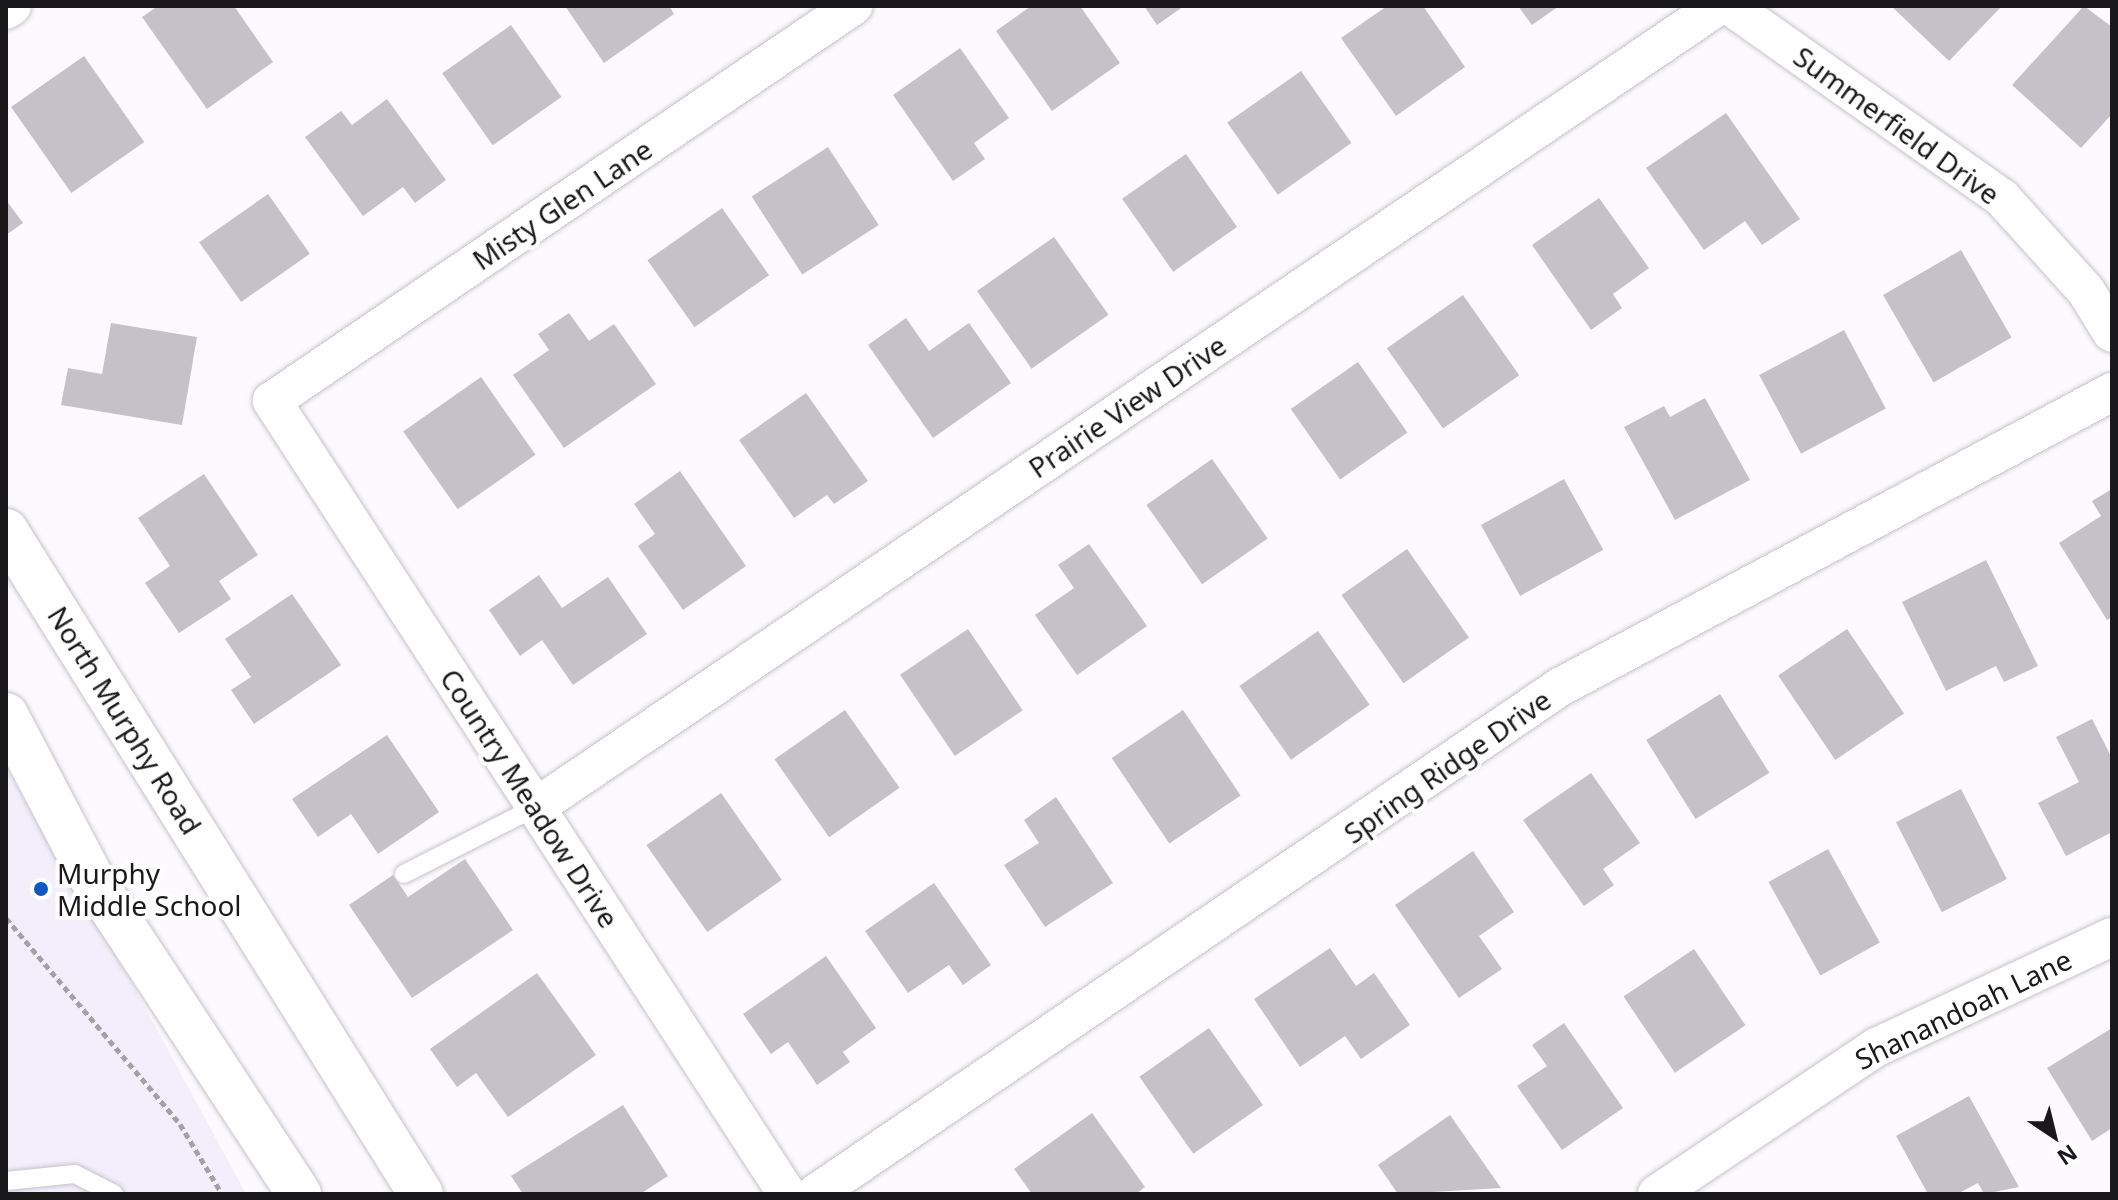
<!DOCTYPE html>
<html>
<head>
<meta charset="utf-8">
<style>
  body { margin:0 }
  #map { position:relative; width:2118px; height:1200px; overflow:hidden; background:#fcfafe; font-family:"Noto Sans",sans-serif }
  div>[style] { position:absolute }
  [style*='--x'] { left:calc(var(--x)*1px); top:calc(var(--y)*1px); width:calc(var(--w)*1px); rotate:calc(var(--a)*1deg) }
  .built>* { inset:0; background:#f3eefc }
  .building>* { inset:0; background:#c4c2c8; transform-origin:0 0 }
  .path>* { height:5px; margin-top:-2.5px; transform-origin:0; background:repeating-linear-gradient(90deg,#a3a1a5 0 6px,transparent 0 10px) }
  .roads { filter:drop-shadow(0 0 2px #c5c3c9) drop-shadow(0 0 2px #c5c3c9) }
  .lane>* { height:18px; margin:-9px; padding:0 9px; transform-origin:9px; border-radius:9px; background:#fff }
  .street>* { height:38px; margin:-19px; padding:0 19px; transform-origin:19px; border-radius:19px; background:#fff }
  .secondary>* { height:44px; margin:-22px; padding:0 22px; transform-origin:22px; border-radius:22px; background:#fff }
  .dots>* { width:22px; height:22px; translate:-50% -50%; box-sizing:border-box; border:4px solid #fff; border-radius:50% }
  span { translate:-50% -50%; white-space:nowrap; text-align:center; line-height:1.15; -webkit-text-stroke:8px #fff; paint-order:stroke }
  .street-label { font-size:28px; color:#19181b }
  .poi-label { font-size:28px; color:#19181b }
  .left { translate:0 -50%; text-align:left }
  .frame { position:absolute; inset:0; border:8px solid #19181b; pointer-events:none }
  .north { position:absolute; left:2014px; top:1096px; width:80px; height:80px; -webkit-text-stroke:6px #fff; paint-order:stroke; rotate:145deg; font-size:22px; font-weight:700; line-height:32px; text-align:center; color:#19181b }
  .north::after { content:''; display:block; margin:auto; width:28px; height:36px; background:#19181b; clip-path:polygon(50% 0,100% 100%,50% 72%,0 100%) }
</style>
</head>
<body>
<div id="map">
  <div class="built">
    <i style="clip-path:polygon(6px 768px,134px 987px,246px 1194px,6px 1194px)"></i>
  </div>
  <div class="building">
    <i style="clip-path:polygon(158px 6px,234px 6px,273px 62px,207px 109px,142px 17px)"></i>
    <i style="clip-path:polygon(565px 6px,669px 6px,674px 14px,604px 63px)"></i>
    <i style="clip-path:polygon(1031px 6px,1080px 6px,1120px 63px,1052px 111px,996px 31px)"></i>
    <i style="clip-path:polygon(1144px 6px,1184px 6px,1157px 25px)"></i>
    <i style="clip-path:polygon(1387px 6px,1423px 6px,1465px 67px,1396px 116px,1341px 38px)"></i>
    <i style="clip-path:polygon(1518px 6px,1559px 6px,1532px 25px)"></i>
    <i style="clip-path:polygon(1891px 6px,2002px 6px,1949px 61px)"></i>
    <i style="clip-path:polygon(2084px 6px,2112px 27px,2112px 114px,2081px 148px,2012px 85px)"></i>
    <i style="left:511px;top:25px;width:88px;height:84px;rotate:55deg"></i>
    <i style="clip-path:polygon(960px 48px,1009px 118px,974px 143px,985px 159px,953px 181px,893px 95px)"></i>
    <i style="left:84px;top:56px;width:105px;height:89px;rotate:55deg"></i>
    <i style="left:1301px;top:71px;width:88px;height:90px;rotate:55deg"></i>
    <i style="clip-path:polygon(387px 99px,446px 180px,415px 203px,403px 187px,363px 216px,305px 137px,341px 111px,352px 125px)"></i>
    <i style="clip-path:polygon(1726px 113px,1800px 219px,1762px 245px,1745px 221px,1704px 250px,1646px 168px)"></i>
    <i style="left:828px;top:147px;width:93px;height:91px;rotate:57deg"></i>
    <i style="left:1186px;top:154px;width:89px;height:78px;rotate:55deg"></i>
    <i style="left:268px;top:194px;width:73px;height:84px;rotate:55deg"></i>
    <i style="clip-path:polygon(1599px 198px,1649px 268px,1613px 294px,1622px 308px,1591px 330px,1532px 245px)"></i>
    <i style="clip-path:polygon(6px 200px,23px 223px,6px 235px)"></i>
    <i style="left:722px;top:208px;width:82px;height:91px;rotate:55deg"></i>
    <i style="left:1054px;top:237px;width:95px;height:94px;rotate:55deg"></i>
    <i style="left:1961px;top:250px;width:101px;height:90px;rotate:60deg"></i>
    <i style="left:1463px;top:295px;width:98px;height:93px;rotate:55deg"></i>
    <i style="clip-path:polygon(569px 313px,589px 341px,614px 324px,656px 384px,564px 448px,513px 375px,549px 350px,538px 334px)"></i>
    <i style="clip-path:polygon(906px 318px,929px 351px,969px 323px,1011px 383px,933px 438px,868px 345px)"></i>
    <i style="clip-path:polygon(111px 323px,197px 337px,182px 425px,61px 405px,68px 368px,102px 374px)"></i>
    <i style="left:1844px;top:330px;width:89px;height:96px;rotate:62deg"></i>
    <i style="left:1358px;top:362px;width:86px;height:82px;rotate:55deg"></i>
    <i style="left:481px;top:377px;width:95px;height:95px;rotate:55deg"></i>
    <i style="clip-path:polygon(806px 393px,868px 481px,834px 504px,827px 495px,794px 518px,739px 440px)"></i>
    <i style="clip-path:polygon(1705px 398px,1750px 480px,1675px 520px,1624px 427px,1664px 406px,1670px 417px)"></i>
    <i style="left:1212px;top:459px;width:97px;height:80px;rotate:55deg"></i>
    <i style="clip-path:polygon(680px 471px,746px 566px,683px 610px,638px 546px,655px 534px,634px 504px)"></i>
    <i style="clip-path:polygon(204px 474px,258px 555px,219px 581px,231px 599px,179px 633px,145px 583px,170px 566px,138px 518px)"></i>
    <i style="left:1564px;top:479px;width:81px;height:95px;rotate:61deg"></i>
    <i style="clip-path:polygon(2112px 489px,2112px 617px,2107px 620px,2059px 543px,2101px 516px,2092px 501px)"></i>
    <i style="clip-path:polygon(1089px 544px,1147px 626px,1077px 675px,1035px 615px,1074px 588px,1058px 565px)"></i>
    <i style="left:1407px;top:549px;width:108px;height:80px;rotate:55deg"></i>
    <i style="clip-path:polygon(1986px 560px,2038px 666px,2004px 682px,1996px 666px,1946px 691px,1902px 602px)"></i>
    <i style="clip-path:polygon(539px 575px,562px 608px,608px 577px,647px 634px,573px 685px,542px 640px,520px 656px,489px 610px)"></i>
    <i style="clip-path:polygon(292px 594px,341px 665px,254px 724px,231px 690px,251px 677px,225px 639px)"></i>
    <i style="left:968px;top:629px;width:98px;height:82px;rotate:56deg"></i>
    <i style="left:1847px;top:629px;width:102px;height:83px;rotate:56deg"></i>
    <i style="left:1318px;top:631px;width:90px;height:96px;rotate:55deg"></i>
    <i style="left:1720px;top:694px;width:93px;height:87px;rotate:58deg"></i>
    <i style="left:845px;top:710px;width:95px;height:86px;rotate:55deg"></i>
    <i style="left:1183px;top:710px;width:103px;height:86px;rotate:56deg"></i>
    <i style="clip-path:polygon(2092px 719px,2112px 758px,2112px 832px,2066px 856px,2038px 803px,2079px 782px,2056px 737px)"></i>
    <i style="clip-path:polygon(387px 735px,439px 812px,378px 854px,351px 814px,318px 837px,292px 799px)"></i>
    <i style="clip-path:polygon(1591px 773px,1640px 843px,1603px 869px,1614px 885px,1584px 906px,1523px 820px)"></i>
    <i style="left:1961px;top:789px;width:101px;height:73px;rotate:63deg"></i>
    <i style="left:721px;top:793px;width:106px;height:91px;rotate:55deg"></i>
    <i style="clip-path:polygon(1056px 797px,1113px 883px,1045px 927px,1004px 865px,1039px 843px,1024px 820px)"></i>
    <i style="left:1828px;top:849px;width:107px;height:68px;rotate:61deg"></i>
    <i style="clip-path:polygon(1473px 851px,1514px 912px,1479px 936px,1502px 969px,1459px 998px,1395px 905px)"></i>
    <i style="clip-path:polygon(465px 859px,513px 930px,412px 998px,349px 905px,393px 875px,408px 897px)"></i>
    <i style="clip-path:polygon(934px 883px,991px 965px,963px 985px,949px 965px,908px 993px,865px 931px)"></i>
    <i style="clip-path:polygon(1330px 948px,1356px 986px,1374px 973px,1410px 1025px,1361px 1059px,1345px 1036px,1300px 1067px,1254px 999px)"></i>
    <i style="left:1694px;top:949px;width:92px;height:85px;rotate:56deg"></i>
    <i style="clip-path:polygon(826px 956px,876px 1028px,843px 1052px,850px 1062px,817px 1085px,788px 1042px,771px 1054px,743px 1014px)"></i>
    <i style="clip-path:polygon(537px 973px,596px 1055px,508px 1117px,476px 1073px,457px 1087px,430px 1049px)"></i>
    <i style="clip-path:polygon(1564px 1023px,1623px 1108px,1562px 1150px,1517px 1086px,1547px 1066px,1532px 1045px)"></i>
    <i style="left:1209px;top:1028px;width:94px;height:85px;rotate:55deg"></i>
    <i style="clip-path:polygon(2112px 1028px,2112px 1128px,2092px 1141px,2047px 1068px)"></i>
    <i style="clip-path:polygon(1969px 1096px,2019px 1187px,1984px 1194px,1978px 1183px,1957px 1194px,1928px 1194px,1896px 1136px)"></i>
    <i style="clip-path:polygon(623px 1105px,668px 1176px,640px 1194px,523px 1194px,511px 1176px)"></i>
    <i style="clip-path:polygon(1092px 1113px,1145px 1187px,1136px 1194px,1032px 1194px,1014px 1169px)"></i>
    <i style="clip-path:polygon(1450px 1115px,1501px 1188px,1398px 1194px,1378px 1165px)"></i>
  </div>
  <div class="path">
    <i style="--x:6;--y:918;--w:270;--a:49.8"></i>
    <i style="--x:180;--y:1124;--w:82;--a:59"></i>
  </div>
  <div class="roads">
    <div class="lane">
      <i style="--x:404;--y:874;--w:148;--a:-26.9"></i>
      <i style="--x:6;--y:1181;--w:69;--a:-5.8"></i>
      <i style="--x:75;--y:1174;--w:44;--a:27.1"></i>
    </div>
    <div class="street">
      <i style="--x:1730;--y:6;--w:333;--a:35.2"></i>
      <i style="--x:2002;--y:198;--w:125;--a:47.9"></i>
      <i style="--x:2086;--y:291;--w:49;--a:58.2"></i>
      <i style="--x:6;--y:10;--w:7;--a:-34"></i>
      <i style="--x:536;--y:807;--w:1428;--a:-34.12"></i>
      <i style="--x:787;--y:1194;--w:946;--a:-123"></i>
      <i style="--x:272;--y:401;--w:703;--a:-34.21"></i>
      <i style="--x:815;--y:1194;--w:901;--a:-34.24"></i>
      <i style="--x:1560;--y:687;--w:626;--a:-28.12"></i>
      <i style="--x:1657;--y:1194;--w:265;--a:-33.8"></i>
      <i style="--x:1877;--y:1047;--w:259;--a:-25.1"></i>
    </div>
    <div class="secondary">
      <i style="--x:6;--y:531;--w:782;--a:57.96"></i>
      <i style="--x:6;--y:715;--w:183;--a:62.3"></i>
      <i style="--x:91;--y:877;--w:379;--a:56.7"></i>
    </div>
  </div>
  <div class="dots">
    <i style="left:41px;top:889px;background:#0f58c3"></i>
  </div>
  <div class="street-label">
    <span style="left:1897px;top:125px;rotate:36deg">Summerfield Drive</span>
    <span style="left:562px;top:204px;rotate:-34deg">Misty Glen Lane</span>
    <span style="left:1127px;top:406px;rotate:-34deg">Prairie View Drive</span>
    <span style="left:125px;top:720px;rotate:58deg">North Murphy Road</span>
    <span style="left:1447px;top:766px;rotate:-35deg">Spring Ridge Drive</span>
    <span style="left:530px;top:798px;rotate:57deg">Country Meadow Drive</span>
    <span style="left:1963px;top:1009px;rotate:-26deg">Shanandoah Lane</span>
  </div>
  <div class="poi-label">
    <span class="left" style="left:57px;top:889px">Murphy<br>Middle School</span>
  </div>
  <div class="frame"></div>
  <div class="north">N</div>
</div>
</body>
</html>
